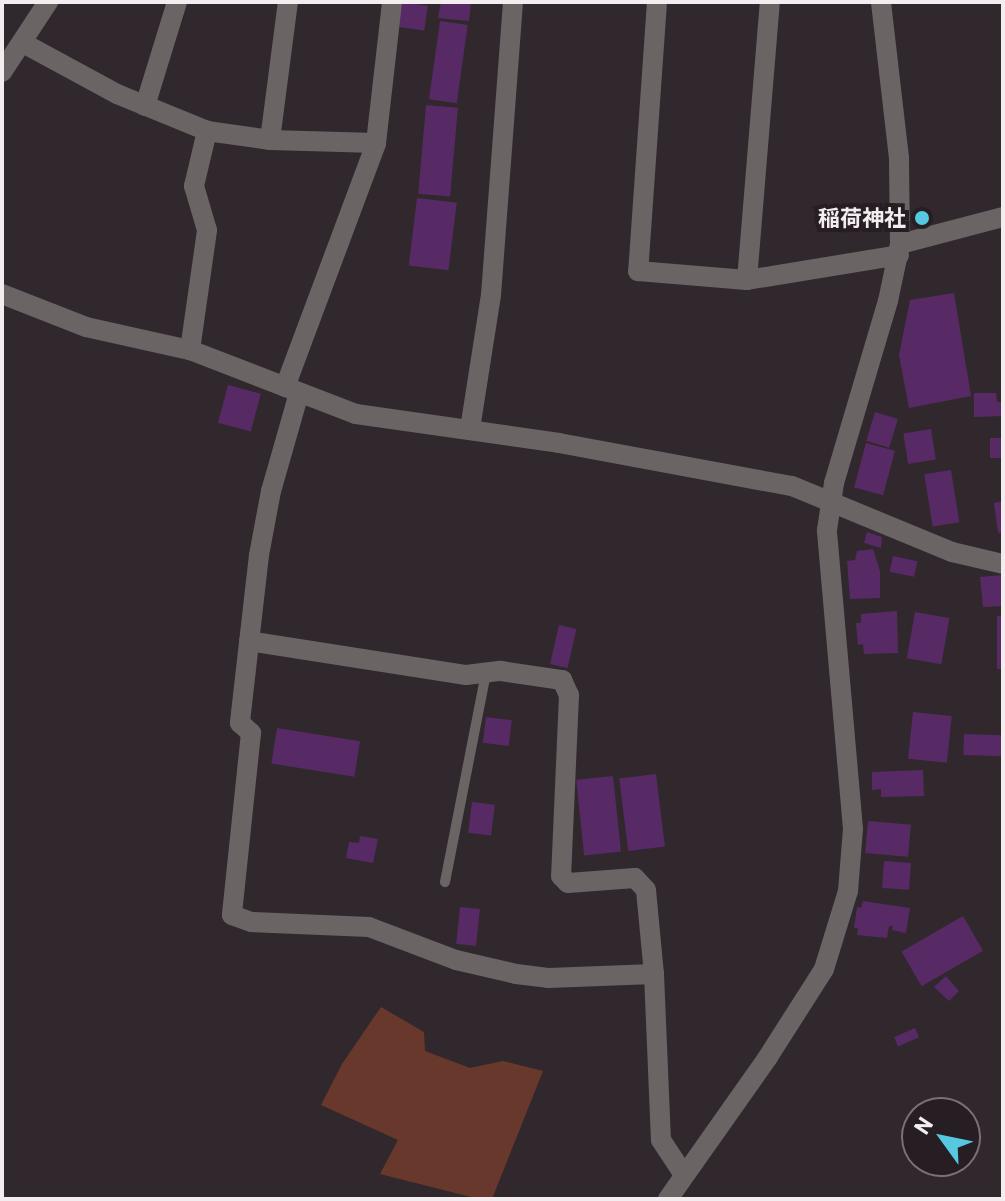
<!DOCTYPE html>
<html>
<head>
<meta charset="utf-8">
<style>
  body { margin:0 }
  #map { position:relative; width:1005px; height:1201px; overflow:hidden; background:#31282d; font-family:Barlow,"Noto Sans JP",sans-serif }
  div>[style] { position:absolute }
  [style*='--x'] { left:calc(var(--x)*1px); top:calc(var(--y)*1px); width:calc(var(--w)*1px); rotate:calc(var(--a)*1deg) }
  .green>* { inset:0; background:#69382c }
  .building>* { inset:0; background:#572a66; transform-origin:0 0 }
  .service>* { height:10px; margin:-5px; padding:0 5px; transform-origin:5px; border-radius:5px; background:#6a6465 }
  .minor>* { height:20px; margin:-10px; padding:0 10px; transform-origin:10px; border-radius:10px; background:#6a6465 }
  .tertiary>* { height:20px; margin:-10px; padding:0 10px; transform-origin:10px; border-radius:10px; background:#6a6465 }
  .dots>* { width:22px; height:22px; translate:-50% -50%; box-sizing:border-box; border:4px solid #271e24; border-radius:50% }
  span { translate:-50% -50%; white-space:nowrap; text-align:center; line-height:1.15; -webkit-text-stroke:8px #271e24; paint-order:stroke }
  .poi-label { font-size:22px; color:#f3edf0; font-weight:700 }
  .right { translate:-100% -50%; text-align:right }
  .frame { position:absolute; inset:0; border:4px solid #f3edf0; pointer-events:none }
  .north { position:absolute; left:901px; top:1097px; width:80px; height:80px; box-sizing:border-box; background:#271e24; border:2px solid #797176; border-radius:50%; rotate:303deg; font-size:22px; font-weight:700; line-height:32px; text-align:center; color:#f3edf0 }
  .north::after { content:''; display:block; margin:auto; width:28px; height:36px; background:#56c9e0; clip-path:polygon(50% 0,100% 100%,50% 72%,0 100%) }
</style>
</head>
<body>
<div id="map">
  <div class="green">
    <i style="clip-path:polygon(381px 1007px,424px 1032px,425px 1051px,470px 1068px,503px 1061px,543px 1071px,492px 1199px,479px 1199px,380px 1174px,398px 1140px,321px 1105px,342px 1064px)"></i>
  </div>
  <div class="building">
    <i style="left:401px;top:2px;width:27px;height:25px;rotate:8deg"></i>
    <i style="clip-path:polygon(441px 2px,471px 2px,469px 21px,438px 18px)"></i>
    <i style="left:440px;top:21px;width:28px;height:79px;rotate:8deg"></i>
    <i style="left:426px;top:105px;width:32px;height:89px;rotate:5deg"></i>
    <i style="left:417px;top:198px;width:40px;height:68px;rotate:7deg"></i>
    <i style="clip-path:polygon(954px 293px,971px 396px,909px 408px,899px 355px,910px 300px)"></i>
    <i style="left:228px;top:385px;width:34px;height:39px;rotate:15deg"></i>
    <i style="clip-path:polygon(974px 393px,996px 393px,997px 402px,1003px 402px,1003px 416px,974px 417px)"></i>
    <i style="left:875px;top:412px;width:24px;height:30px;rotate:17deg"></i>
    <i style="left:931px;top:429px;width:31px;height:28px;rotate:81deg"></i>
    <i style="left:1003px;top:438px;width:20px;height:13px;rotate:90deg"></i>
    <i style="left:866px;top:443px;width:30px;height:46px;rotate:15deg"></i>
    <i style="left:951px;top:470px;width:53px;height:27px;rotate:81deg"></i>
    <i style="clip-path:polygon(1003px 501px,1003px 532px,998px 533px,994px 503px)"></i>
    <i style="clip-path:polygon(867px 532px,882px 537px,881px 548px,864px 543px)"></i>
    <i style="clip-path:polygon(873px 549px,880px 571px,880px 598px,850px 599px,847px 561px,855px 560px,857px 551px)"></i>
    <i style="left:893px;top:556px;width:25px;height:16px;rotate:12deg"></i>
    <i style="clip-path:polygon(1003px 575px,1003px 606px,983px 607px,980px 577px)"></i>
    <i style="clip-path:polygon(897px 611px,898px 653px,864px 654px,863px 644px,858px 645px,856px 623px,861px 623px,861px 614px)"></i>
    <i style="left:915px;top:612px;width:35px;height:47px;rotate:10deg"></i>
    <i style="left:997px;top:616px;width:6px;height:53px"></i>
    <i style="left:559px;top:625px;width:18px;height:40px;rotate:13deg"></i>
    <i style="left:913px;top:712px;width:39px;height:47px;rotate:6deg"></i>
    <i style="left:486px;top:717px;width:26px;height:26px;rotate:7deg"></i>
    <i style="left:277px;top:728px;width:84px;height:36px;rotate:9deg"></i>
    <i style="left:964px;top:734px;width:38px;height:21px;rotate:2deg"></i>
    <i style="clip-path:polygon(923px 770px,924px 796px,881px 797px,881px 789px,872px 790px,872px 772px)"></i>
    <i style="left:656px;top:774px;width:73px;height:37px;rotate:83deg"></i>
    <i style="left:613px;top:776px;width:76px;height:37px;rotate:84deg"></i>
    <i style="left:472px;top:802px;width:23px;height:31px;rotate:7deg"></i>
    <i style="left:868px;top:821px;width:43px;height:32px;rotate:5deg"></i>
    <i style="clip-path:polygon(360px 836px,378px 839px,373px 863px,346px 858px,349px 842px,359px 843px)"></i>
    <i style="left:884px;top:861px;width:27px;height:27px;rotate:4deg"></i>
    <i style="clip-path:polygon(863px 901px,910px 908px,906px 933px,892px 930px,893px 926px,889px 926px,887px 938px,857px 935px,858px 928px,854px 928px,857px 907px,861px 908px)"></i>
    <i style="left:460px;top:907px;width:20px;height:37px;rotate:6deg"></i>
    <i style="left:963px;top:916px;width:40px;height:71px;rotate:60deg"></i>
    <i style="clip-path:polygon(946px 976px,959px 991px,949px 1001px,934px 987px)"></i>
    <i style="left:915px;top:1028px;width:10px;height:23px;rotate:66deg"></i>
  </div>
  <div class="service">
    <i style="--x:445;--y:882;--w:213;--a:-78.9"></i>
  </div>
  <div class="minor">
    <i style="--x:657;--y:2;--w:270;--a:94"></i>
    <i style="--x:638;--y:271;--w:109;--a:4.7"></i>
    <i style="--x:747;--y:280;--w:154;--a:-9.3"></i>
    <i style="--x:23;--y:43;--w:107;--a:28.5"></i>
    <i style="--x:117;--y:94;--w:97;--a:22.3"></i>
    <i style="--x:207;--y:131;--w:64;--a:8.1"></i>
    <i style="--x:270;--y:140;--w:106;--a:1.6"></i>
    <i style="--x:376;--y:143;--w:142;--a:-83.5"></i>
    <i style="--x:2;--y:72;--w:84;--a:-56.7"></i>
    <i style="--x:145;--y:106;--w:109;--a:-72.9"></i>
    <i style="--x:270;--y:140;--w:139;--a:-82.6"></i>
    <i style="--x:900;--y:244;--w:106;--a:-14.7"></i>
    <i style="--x:747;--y:280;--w:279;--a:-85.3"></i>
    <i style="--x:2;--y:294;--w:90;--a:21.4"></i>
    <i style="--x:86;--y:327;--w:107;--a:12.5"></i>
    <i style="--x:190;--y:350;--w:178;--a:21.1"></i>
    <i style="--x:356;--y:414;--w:205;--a:8.1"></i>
    <i style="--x:559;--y:443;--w:237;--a:10.5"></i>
    <i style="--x:792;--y:486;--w:173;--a:22.4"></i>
    <i style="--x:952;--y:552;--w:52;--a:13.2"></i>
    <i style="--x:190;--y:350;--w:121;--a:-81.9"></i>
    <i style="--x:207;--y:230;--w:46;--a:-106.5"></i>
    <i style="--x:194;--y:186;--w:57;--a:-76.7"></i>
    <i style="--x:285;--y:387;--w:260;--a:-69.5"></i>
    <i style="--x:299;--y:393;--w:102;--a:105.9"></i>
    <i style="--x:271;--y:491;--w:65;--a:100.6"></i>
    <i style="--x:259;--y:555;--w:169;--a:96.5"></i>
    <i style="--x:240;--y:723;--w:15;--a:42"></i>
    <i style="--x:251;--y:733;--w:183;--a:96"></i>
    <i style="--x:232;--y:915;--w:20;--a:20"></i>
    <i style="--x:251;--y:922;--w:118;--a:2.4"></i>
    <i style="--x:369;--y:927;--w:93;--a:20.8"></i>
    <i style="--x:456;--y:960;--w:62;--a:13.1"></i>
    <i style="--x:516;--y:974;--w:32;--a:7"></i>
    <i style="--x:548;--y:978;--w:106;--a:-2.2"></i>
    <i style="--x:470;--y:429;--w:136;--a:-81.1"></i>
    <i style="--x:491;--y:295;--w:294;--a:-85.7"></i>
    <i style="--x:249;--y:641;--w:220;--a:8.9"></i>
    <i style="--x:466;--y:675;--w:35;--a:-7"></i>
    <i style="--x:501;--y:671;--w:62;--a:8.4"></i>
    <i style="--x:562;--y:680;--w:17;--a:65"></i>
    <i style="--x:569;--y:695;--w:181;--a:92.5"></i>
    <i style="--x:561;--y:876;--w:10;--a:45"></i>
    <i style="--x:568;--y:883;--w:67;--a:-4.3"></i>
    <i style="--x:635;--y:878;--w:16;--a:47"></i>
    <i style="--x:646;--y:890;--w:84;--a:84.6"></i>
    <i style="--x:654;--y:974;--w:166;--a:87.6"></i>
    <i style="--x:661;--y:1140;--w:42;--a:56.7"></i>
  </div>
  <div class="tertiary">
    <i style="--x:668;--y:1199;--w:174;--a:-54.8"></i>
    <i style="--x:768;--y:1057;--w:104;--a:-57.5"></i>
    <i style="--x:824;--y:969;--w:82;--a:-72.9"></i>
    <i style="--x:848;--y:891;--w:62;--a:-85.4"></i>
    <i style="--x:853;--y:829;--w:300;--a:-95"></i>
    <i style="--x:827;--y:530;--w:48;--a:-81.5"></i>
    <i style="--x:834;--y:483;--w:190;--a:-73.5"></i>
    <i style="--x:888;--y:301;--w:58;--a:-78.1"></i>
    <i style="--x:900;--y:244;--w:86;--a:-90.7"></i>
    <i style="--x:899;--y:158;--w:157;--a:-96.6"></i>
  </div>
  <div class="dots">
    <i style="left:922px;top:218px;background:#56c9e0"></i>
  </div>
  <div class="poi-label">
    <span class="right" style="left:906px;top:218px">稲荷神社</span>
  </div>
  <div class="frame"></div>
  <div class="north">N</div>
</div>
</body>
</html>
